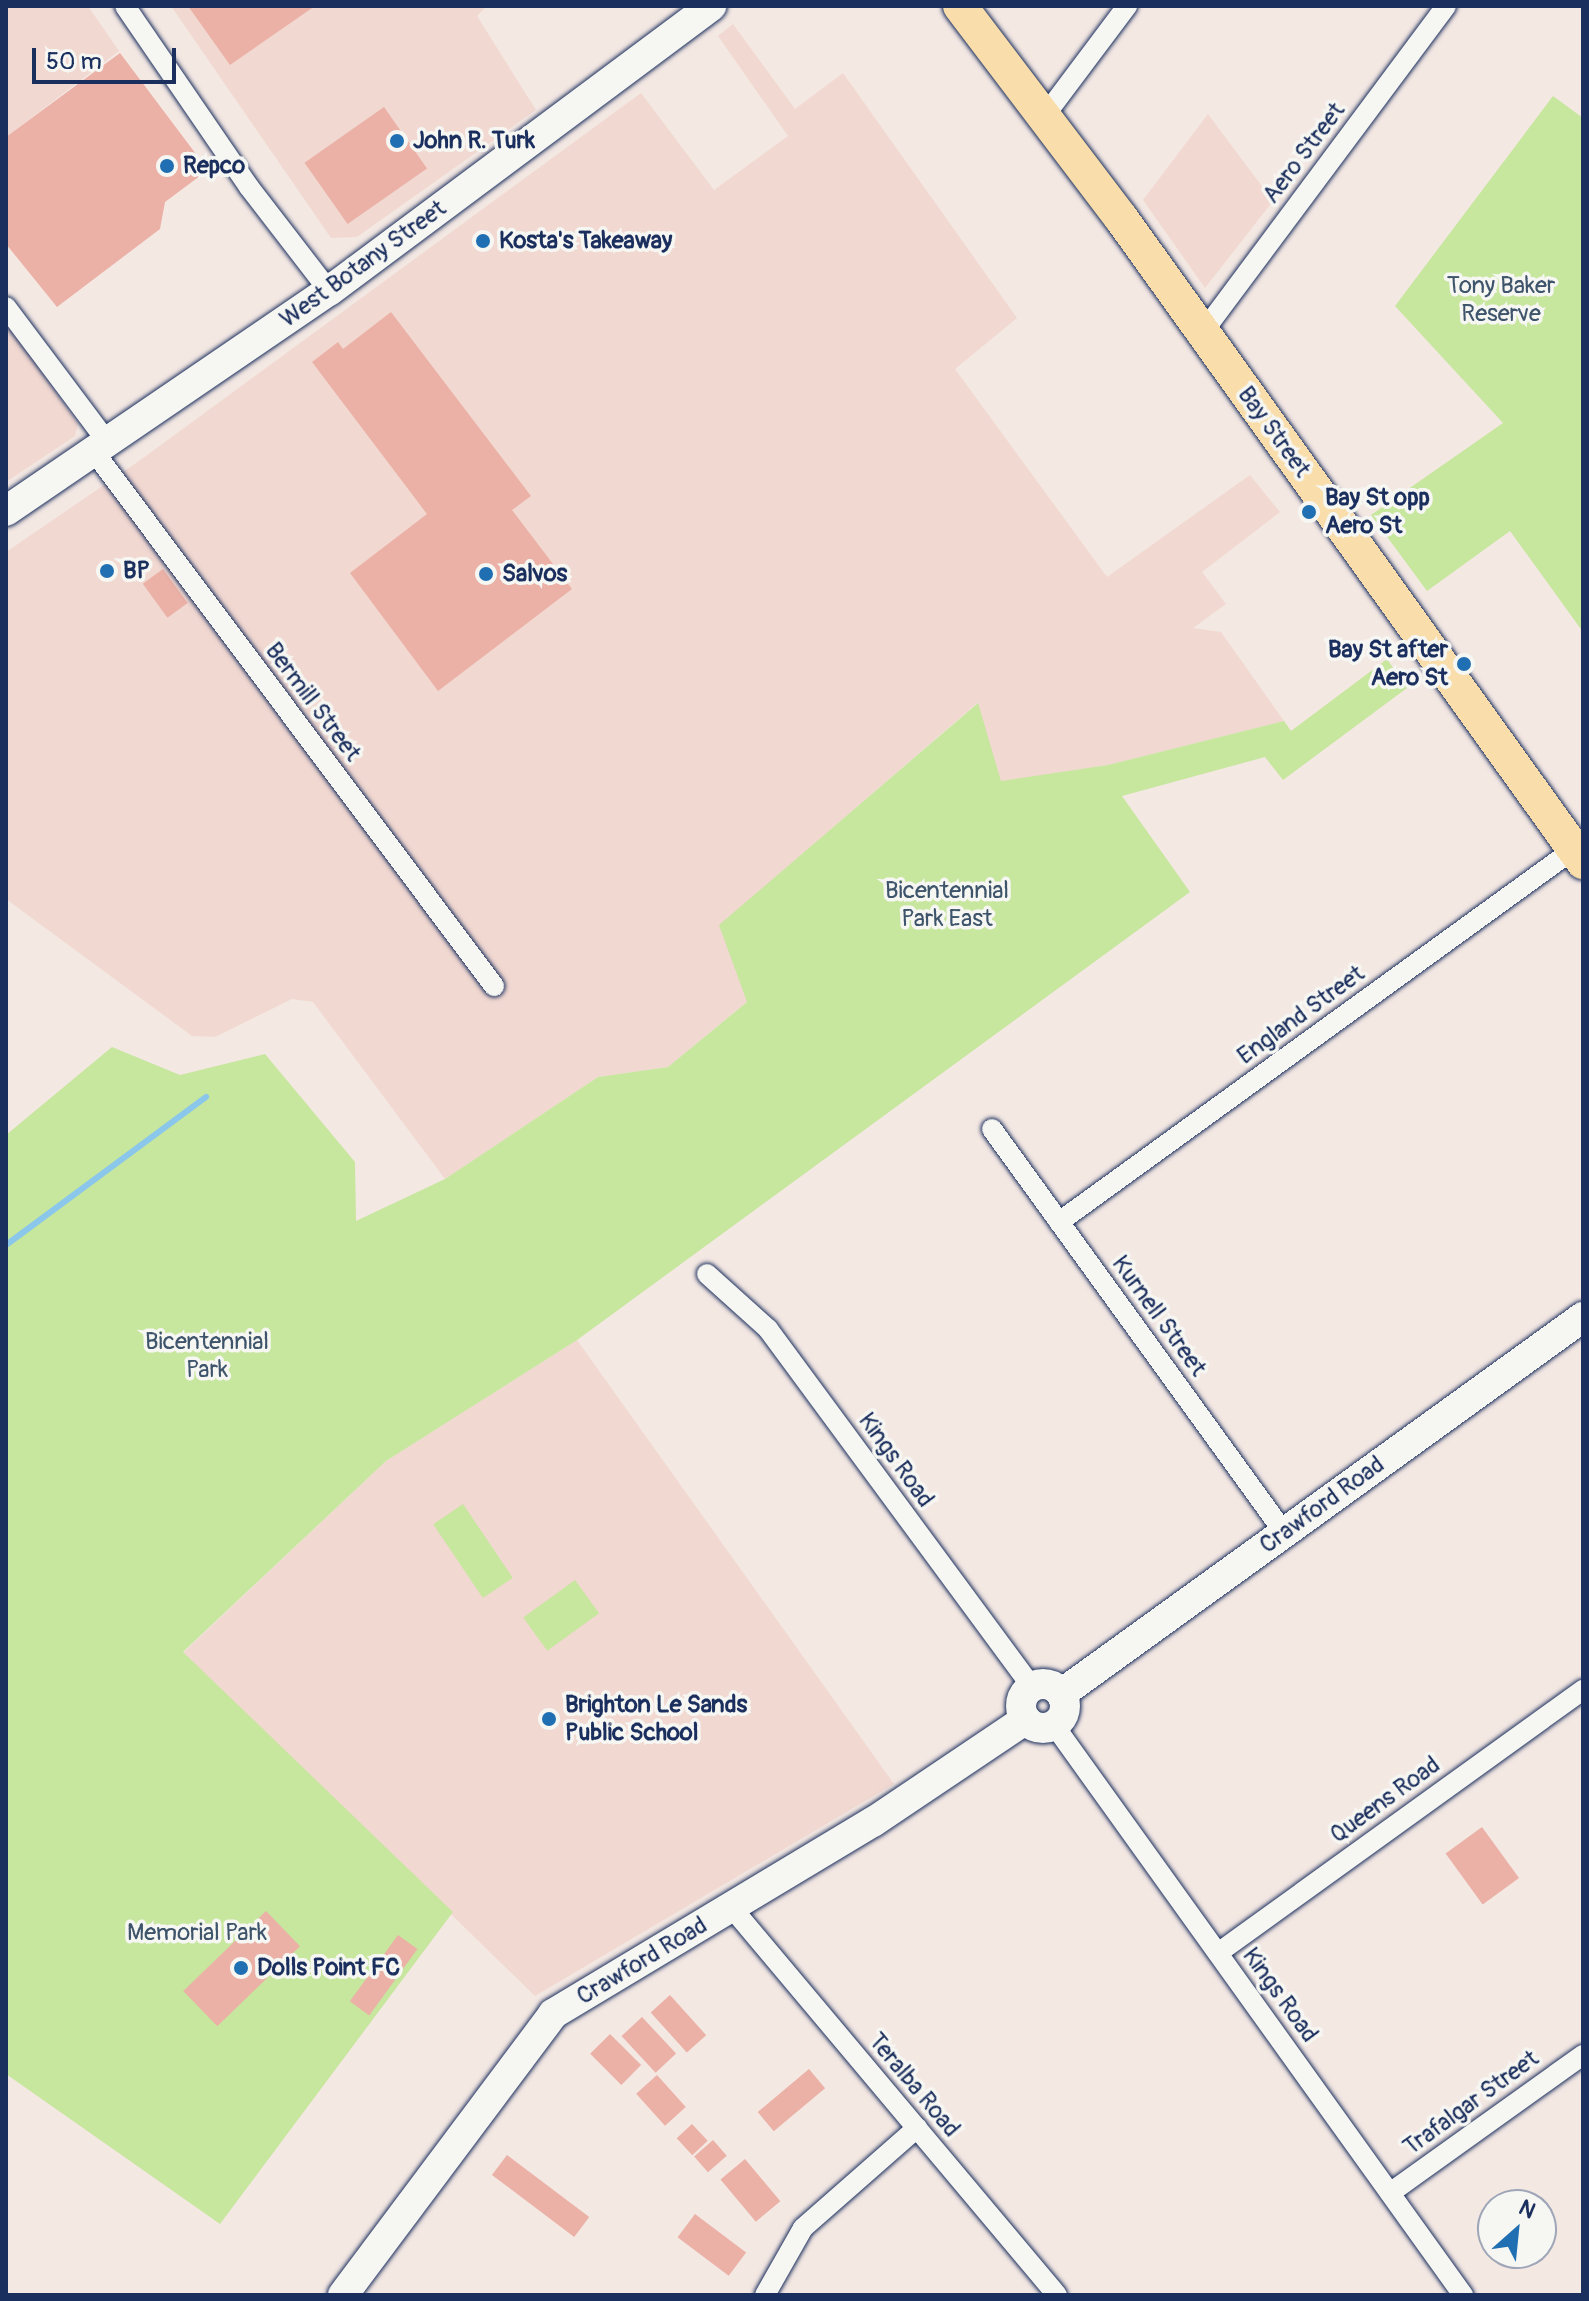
<!DOCTYPE html>
<html>
<head>
<meta charset="utf-8">
<style>
  body { margin:0 }
  #map { position:relative; width:1589px; height:2301px; overflow:hidden; background:#f4e8e3; font-family:Pangolin,sans-serif }
  div>[style] { position:absolute }
  [style*='--x'] { left:calc(var(--x)*1px); top:calc(var(--y)*1px); width:calc(var(--w)*1px); rotate:calc(var(--a)*1deg) }
  .built>* { inset:0; background:#f1d8d1 }
  .green>* { inset:0; background:#c7e69e; transform-origin:0 0 }
  .stream>* { height:6px; margin:-3px; padding:0 3px; transform-origin:3px; border-radius:3px; background:#8bc7eb }
  .building>* { inset:0; background:#ebb1a6; transform-origin:0 0 }
  .roads { filter:drop-shadow(0 0 2px #1b2f5e) drop-shadow(0 0 2px #1b2f5e) }
  .street>* { height:20px; margin:-10px; padding:0 10px; transform-origin:10px; border-radius:10px; background:#f6f6f2 }
  .secondary>* { height:30px; margin:-15px; padding:0 15px; transform-origin:15px; border-radius:15px; background:#f6f6f2 }
  .secondary>.ring { margin:-15px; padding:0; box-sizing:content-box; background:none; border:30px solid #f6f6f2; border-radius:50% }
  .primary>* { height:34px; margin:-17px; padding:0 17px; transform-origin:17px; border-radius:17px; background:#f9deab }
  .dots>* { width:22px; height:22px; translate:-50% -50%; box-sizing:border-box; border:4px solid #f6f6f2; border-radius:50% }
  span { translate:-50% -50%; white-space:nowrap; text-align:center; line-height:1.15; -webkit-text-stroke:7px #f6f6f2; paint-order:stroke }
  .poi-label { font-size:24px; color:#1b2f5e; font-weight:700 }
  .left { translate:0 -50%; text-align:left }
  .right { translate:-100% -50%; text-align:right }
  .street-label { font-size:24px; color:#1b2f5e }
  .park-label { font-size:24px; color:#3d546b }
  .frame { position:absolute; inset:0; border:8px solid #1b2f5e; pointer-events:none }
  .north { position:absolute; left:1477px; top:2189px; width:80px; height:80px; box-sizing:border-box; background:#f6f6f2; border:2px solid #9ea6b7; border-radius:50%; rotate:27deg; font-size:22px; font-weight:700; line-height:32px; text-align:center; color:#1b2f5e }
  .north::after { content:''; display:block; margin:auto; width:28px; height:36px; background:#1f6fb2; clip-path:polygon(50% 0,100% 100%,50% 72%,0 100%) }
  .scale { position:absolute; left:32px; top:48px; width:144px; height:36px; box-sizing:border-box; border:4px solid #1b2f5e; border-top:0; padding-left:10px; font-size:24px; line-height:28px; white-space:nowrap; color:#1b2f5e; -webkit-text-stroke:6px #f6f6f2; paint-order:stroke }
</style>
</head>
<body>
<div id="map">
  <div class="built">
    <i style="clip-path:polygon(6px 6px,88px 6px,119px 51px,6px 137px)"></i>
    <i style="clip-path:polygon(171px 6px,487px 6px,477px 16px,536px 110px,357px 237px,331px 238px)"></i>
    <i style="clip-path:polygon(733px 24px,795px 109px,843px 73px,1017px 318px,955px 369px,1107px 577px,1250px 475px,1280px 512px,1202px 572px,1226px 604px,1193px 628px,1221px 632px,1284px 721px,1108px 765px,1001px 782px,977px 703px,720px 925px,748px 1001px,668px 1067px,598px 1077px,445px 1179px,313px 1002px,292px 999px,215px 1037px,192px 1036px,6px 899px,6px 552px,139px 461px,641px 93px,714px 190px,788px 136px,718px 36px)"></i>
    <i style="clip-path:polygon(1208px 114px,1273px 201px,1205px 288px,1143px 200px)"></i>
    <i style="clip-path:polygon(6px 322px,78px 424px,75px 436px,6px 482px)"></i>
    <i style="clip-path:polygon(577px 1340px,894px 1784px,535px 1996px,183px 1653px,386px 1461px)"></i>
  </div>
  <div class="green">
    <i style="clip-path:polygon(1553px 96px,1583px 118px,1583px 632px,1510px 531px,1427px 591px,1371px 515px,1503px 423px,1395px 306px)"></i>
    <i style="clip-path:polygon(1387px 659px,1407px 688px,1283px 780px,1265px 757px,1122px 796px,1190px 892px,577px 1340px,386px 1461px,183px 1652px,453px 1912px,220px 2224px,6px 2074px,6px 1135px,112px 1047px,180px 1075px,265px 1054px,355px 1162px,356px 1221px,445px 1179px,598px 1077px,668px 1067px,747px 1002px,719px 925px,978px 703px,1001px 781px,1108px 765px,1284px 721px,1291px 731px)"></i>
    <i style="left:463px;top:1504px;width:89px;height:36px;rotate:56deg"></i>
    <i style="left:575px;top:1580px;width:41px;height:64px;rotate:54deg"></i>
  </div>
  <div class="stream">
    <i style="--x:6;--y:1245;--w:249;--a:-36.5"></i>
  </div>
  <div class="building">
    <i style="clip-path:polygon(188px 6px,315px 6px,230px 65px)"></i>
    <i style="clip-path:polygon(120px 53px,208px 170px,165px 202px,160px 229px,57px 307px,6px 244px,6px 137px)"></i>
    <i style="left:384px;top:107px;width:75px;height:97px;rotate:55deg"></i>
    <i style="clip-path:polygon(391px 312px,531px 496px,512px 510px,572px 589px,438px 691px,350px 573px,427px 514px,312px 362px,338px 342px,343px 349px)"></i>
    <i style="left:163px;top:569px;width:42px;height:25px;rotate:54deg"></i>
    <i style="left:1482px;top:1827px;width:63px;height:45px;rotate:54deg"></i>
    <i style="left:266px;top:1911px;width:49px;height:115px;rotate:46deg"></i>
    <i style="left:398px;top:1935px;width:24px;height:82px;rotate:36deg"></i>
    <i style="left:670px;top:1995px;width:54px;height:26px;rotate:48deg"></i>
    <i style="left:642px;top:2017px;width:50px;height:28px;rotate:47deg"></i>
    <i style="left:610px;top:2034px;width:44px;height:28px;rotate:45deg"></i>
    <i style="left:809px;top:2069px;width:25px;height:67px;rotate:50deg"></i>
    <i style="left:657px;top:2075px;width:43px;height:28px;rotate:48deg"></i>
    <i style="left:692px;top:2124px;width:23px;height:21px;rotate:47deg"></i>
    <i style="left:713px;top:2140px;width:21px;height:25px;rotate:49deg"></i>
    <i style="left:507px;top:2155px;width:103px;height:25px;rotate:37deg"></i>
    <i style="left:745px;top:2159px;width:55px;height:32px;rotate:50deg"></i>
    <i style="left:695px;top:2214px;width:64px;height:29px;rotate:37deg"></i>
  </div>
  <div class="roads">
    <div class="street">
      <i style="--x:125;--y:6;--w:219;--a:55.6"></i>
      <i style="--x:249;--y:187;--w:131;--a:52.4"></i>
      <i style="--x:1043;--y:118;--w:140;--a:-53.1"></i>
      <i style="--x:6;--y:307;--w:166;--a:53.1"></i>
      <i style="--x:1203;--y:332;--w:407;--a:-53.3"></i>
      <i style="--x:92;--y:449;--w:671;--a:53.18"></i>
      <i style="--x:992;--y:1129;--w:498;--a:54.1"></i>
      <i style="--x:1059;--y:1222;--w:636;--a:-35.91"></i>
      <i style="--x:707;--y:1274;--w:82;--a:42"></i>
      <i style="--x:768;--y:1329;--w:445;--a:53.6"></i>
      <i style="--x:1054;--y:1725;--w:702;--a:54.34"></i>
      <i style="--x:732;--y:1908;--w:505;--a:49.98"></i>
      <i style="--x:1218;--y:1953;--w:450;--a:-35.8"></i>
      <i style="--x:1390;--y:2193;--w:237;--a:-35.6"></i>
      <i style="--x:765;--y:2295;--w:77;--a:-60.4"></i>
      <i style="--x:803;--y:2228;--w:152;--a:-41.3"></i>
    </div>
    <div class="secondary">
      <i style="--x:6;--y:511;--w:391;--a:-34.3"></i>
      <i style="--x:329;--y:291;--w:477;--a:-36.7"></i>
      <i class="ring" style="left:1021px;top:1684px;width:14px;height:14px"></i>
      <i style="--x:1061;--y:1694;--w:644;--a:-35.84"></i>
      <i style="--x:343;--y:2295;--w:351;--a:-53.2"></i>
      <i style="--x:553;--y:2014;--w:373;--a:-31"></i>
      <i style="--x:873;--y:1822;--w:184;--a:-33.9"></i>
    </div>
    <div class="primary">
      <i style="--x:960;--y:6;--w:266;--a:52.8"></i>
      <i style="--x:1121;--y:218;--w:793;--a:54.34"></i>
    </div>
  </div>
  <div class="dots">
    <i style="left:397px;top:141px;background:#1f6fb2"></i>
    <i style="left:167px;top:166px;background:#1f6fb2"></i>
    <i style="left:483px;top:241px;background:#1f6fb2"></i>
    <i style="left:1309px;top:512px;background:#1f6fb2"></i>
    <i style="left:107px;top:571px;background:#1f6fb2"></i>
    <i style="left:486px;top:574px;background:#1f6fb2"></i>
    <i style="left:1464px;top:664px;background:#1f6fb2"></i>
    <i style="left:549px;top:1719px;background:#1f6fb2"></i>
    <i style="left:241px;top:1968px;background:#1f6fb2"></i>
  </div>
  <div class="poi-label">
    <span class="left" style="left:413px;top:141px">John R. Turk</span>
    <span class="left" style="left:183px;top:166px">Repco</span>
    <span class="left" style="left:499px;top:241px">Kosta's Takeaway</span>
    <span class="left" style="left:1325px;top:512px">Bay St opp<br>Aero St</span>
    <span class="left" style="left:123px;top:571px">BP</span>
    <span class="left" style="left:502px;top:574px">Salvos</span>
    <span class="right" style="left:1448px;top:664px">Bay St after<br>Aero St</span>
    <span class="left" style="left:565px;top:1719px">Brighton Le Sands<br>Public School</span>
    <span class="left" style="left:257px;top:1968px">Dolls Point FC</span>
  </div>
  <div class="street-label">
    <span style="left:1304px;top:153px;rotate:-53deg">Aero Street</span>
    <span style="left:363px;top:264px;rotate:-36deg">West Botany Street</span>
    <span style="left:1274px;top:432px;rotate:54deg">Bay Street</span>
    <span style="left:313px;top:702px;rotate:53deg">Bermill Street</span>
    <span style="left:1301px;top:1015px;rotate:-36deg">England Street</span>
    <span style="left:1159px;top:1316px;rotate:54deg">Kurnell Street</span>
    <span style="left:896px;top:1460px;rotate:54deg">Kings Road</span>
    <span style="left:1322px;top:1505px;rotate:-36deg">Crawford Road</span>
    <span style="left:1385px;top:1800px;rotate:-36deg">Queens Road</span>
    <span style="left:642px;top:1961px;rotate:-31deg">Crawford Road</span>
    <span style="left:1280px;top:1995px;rotate:54deg">Kings Road</span>
    <span style="left:914px;top:2085px;rotate:50deg">Teralba Road</span>
    <span style="left:1471px;top:2103px;rotate:-36deg">Trafalgar Street</span>
  </div>
  <div class="park-label">
    <span style="left:1501px;top:300px">Tony Baker<br>Reserve</span>
    <span style="left:947px;top:905px">Bicentennial<br>Park East</span>
    <span style="left:207px;top:1356px">Bicentennial<br>Park</span>
    <span style="left:197px;top:1933px">Memorial Park</span>
  </div>
  <div class="frame"></div>
  <div class="north">N</div>
  <div class="scale">50 m</div>
</div>
</body>
</html>
